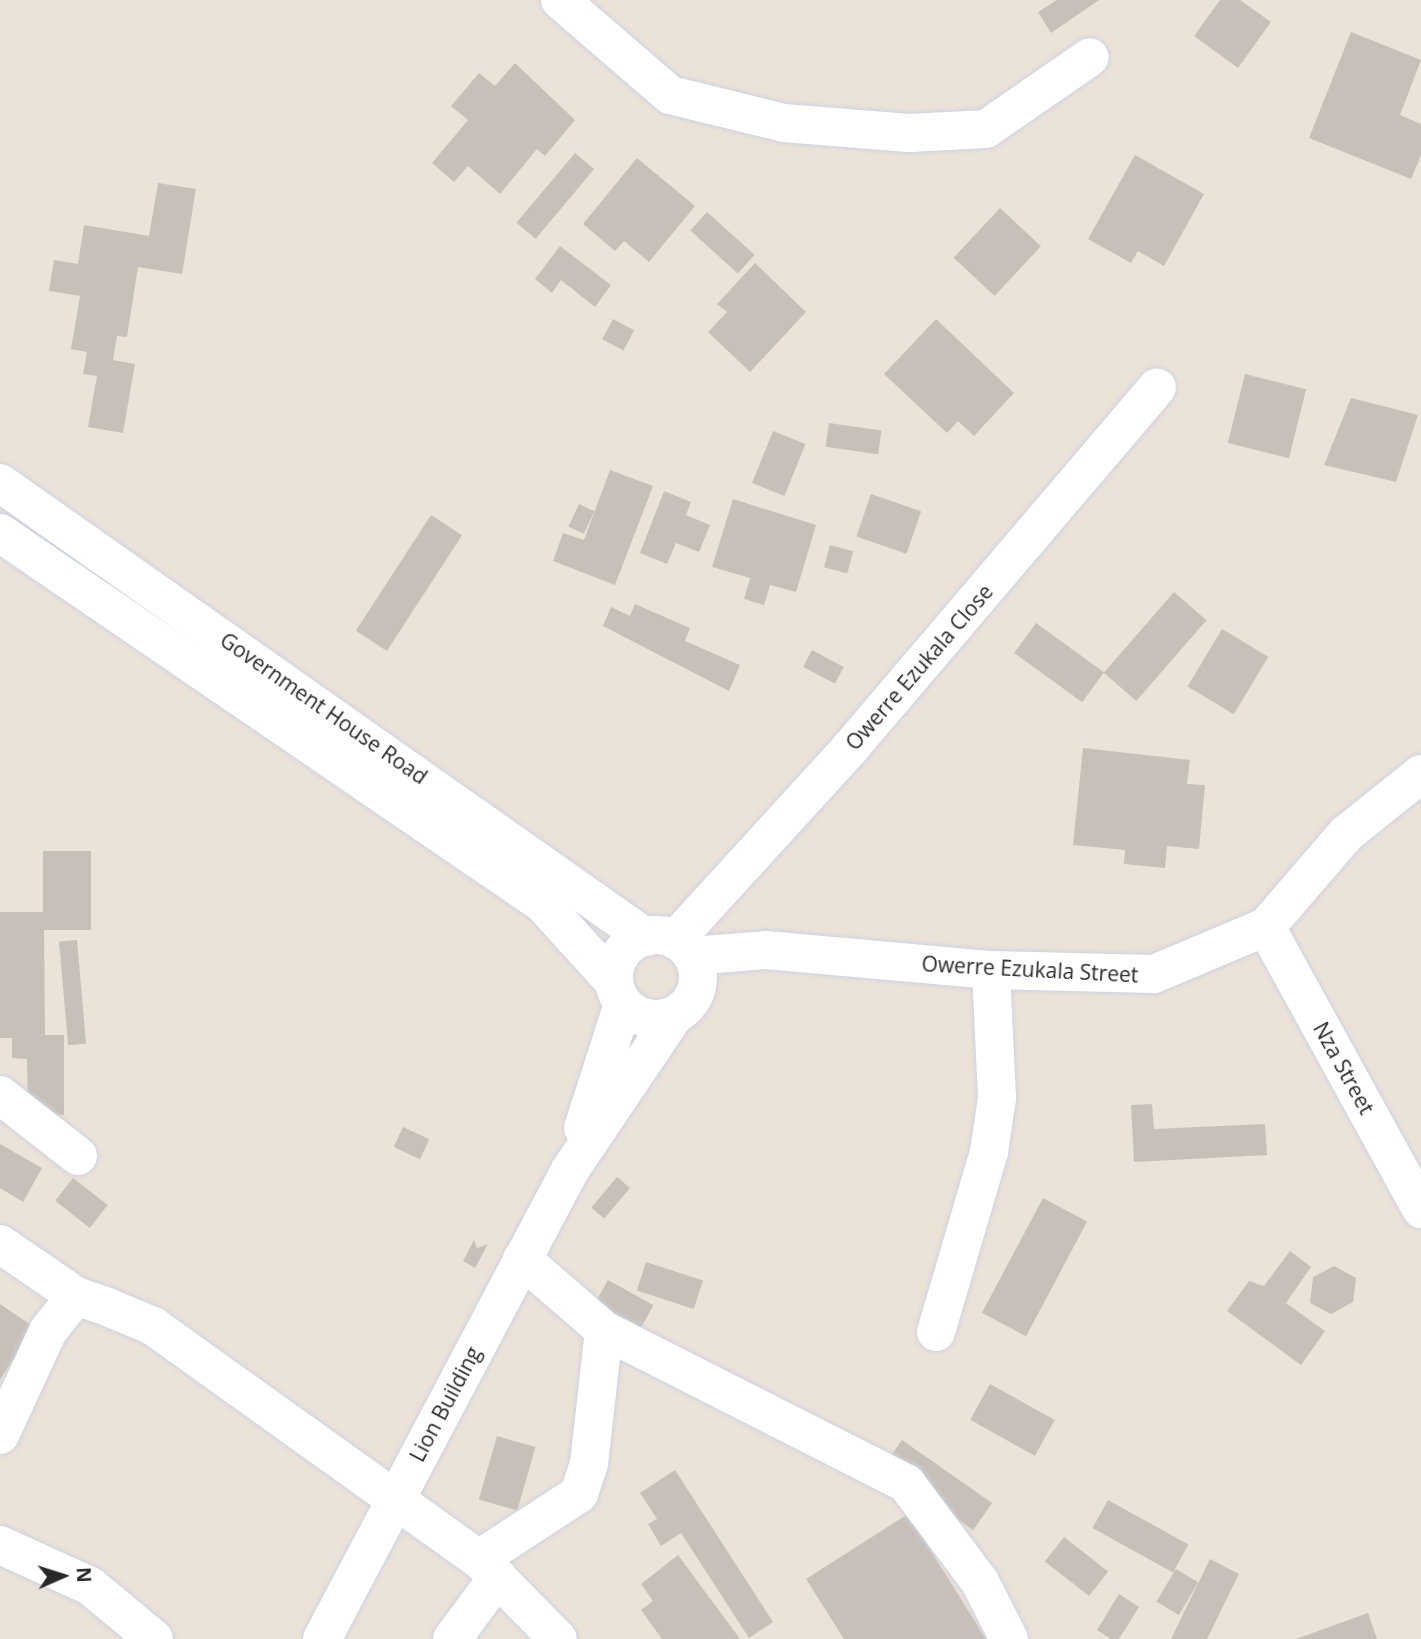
<!DOCTYPE html>
<html>
<head>
<meta charset="utf-8">
<style>
  body { margin:0 }
  #map { position:relative; width:1421px; height:1639px; overflow:hidden; background:#ece3d8; font-family:"Open Sans",sans-serif }
  div>[style] { position:absolute }
  [style*='--x'] { left:calc(var(--x)*1px); top:calc(var(--y)*1px); width:calc(var(--w)*1px); rotate:calc(var(--a)*1deg) }
  .building>* { inset:0; background:#c7c0b8; transform-origin:0 0 }
  .roads { filter:drop-shadow(0 0 2px #cdd2e2) drop-shadow(0 0 2px #cdd2e2) }
  .minor>* { height:38px; margin:-19px; padding:0 19px; transform-origin:19px; border-radius:19px; background:#fff }
  .minor>.ring { margin:-19px; padding:0; box-sizing:content-box; background:none; border:38px solid #fff; border-radius:50% }
  span { translate:-50% -50%; white-space:nowrap; text-align:center; line-height:1.15; -webkit-text-stroke:5px #fff; paint-order:stroke }
  .street-label { font-size:21px; color:#282828 }
  .north { position:absolute; left:28px; top:1541px; width:70px; height:70px; -webkit-text-stroke:5px #fff; paint-order:stroke; rotate:87deg; font-size:19px; font-weight:700; line-height:28px; text-align:center; color:#282828 }
  .north::after { content:''; display:block; margin:auto; width:24px; height:32px; background:#282828; clip-path:polygon(50% 0,100% 100%,50% 72%,0 100%) }
</style>
</head>
<body>
<div id="map">
  <div class="building">
    <i style="clip-path:polygon(1057px 0,1099px 0,1051px 33px,1038px 12px)"></i>
    <i style="clip-path:polygon(1220px 0,1240px 0,1271px 22px,1238px 68px,1194px 36px)"></i>
    <i style="clip-path:polygon(1351px 32px,1421px 60px,1400px 115px,1421px 124px,1421px 155px,1411px 179px,1309px 138px)"></i>
    <i style="clip-path:polygon(515px 63px,575px 120px,545px 156px,537px 149px,500px 194px,468px 166px,454px 182px,432px 163px,468px 120px,451px 106px,479px 73px,495px 86px)"></i>
    <i style="left:575px;top:153px;width:25px;height:91px;rotate:40deg"></i>
    <i style="clip-path:polygon(1135px 155px,1204px 194px,1164px 266px,1138px 251px,1131px 263px,1088px 239px)"></i>
    <i style="clip-path:polygon(637px 158px,695px 206px,649px 262px,624px 241px,615px 251px,583px 224px)"></i>
    <i style="clip-path:polygon(158px 183px,196px 189px,182px 274px,138px 267px,127px 337px,117px 336px,113px 360px,135px 364px,123px 433px,88px 427px,97px 376px,83px 374px,87px 352px,71px 349px,80px 296px,49px 291px,54px 260px,78px 264px,84px 225px,149px 236px)"></i>
    <i style="left:1000px;top:208px;width:56px;height:68px;rotate:43deg"></i>
    <i style="left:707px;top:212px;width:64px;height:25px;rotate:42deg"></i>
    <i style="clip-path:polygon(560px 246px,611px 285px,595px 307px,561px 280px,552px 293px,535px 279px)"></i>
    <i style="clip-path:polygon(755px 263px,806px 312px,750px 372px,708px 332px,727px 312px,717px 304px)"></i>
    <i style="left:613px;top:319px;width:24px;height:23px;rotate:28deg"></i>
    <i style="clip-path:polygon(936px 319px,1014px 393px,974px 436px,958px 421px,947px 433px,884px 374px)"></i>
    <i style="left:1245px;top:374px;width:63px;height:71px;rotate:14deg"></i>
    <i style="clip-path:polygon(1351px 398px,1418px 415px,1396px 482px,1324px 465px)"></i>
    <i style="left:829px;top:423px;width:53px;height:24px;rotate:8deg"></i>
    <i style="left:773px;top:431px;width:35px;height:56px;rotate:22deg"></i>
    <i style="clip-path:polygon(610px 470px,653px 486px,615px 585px,553px 561px,563px 533px,584px 540px)"></i>
    <i style="clip-path:polygon(664px 491px,691px 502px,686px 515px,710px 525px,699px 552px,676px 543px,667px 564px,640px 553px)"></i>
    <i style="left:871px;top:494px;width:53px;height:45px;rotate:19deg"></i>
    <i style="clip-path:polygon(733px 499px,816px 525px,796px 592px,770px 585px,764px 605px,744px 599px,750px 578px,712px 567px)"></i>
    <i style="left:579px;top:504px;width:17px;height:25px;rotate:25deg"></i>
    <i style="left:431px;top:515px;width:37px;height:138px;rotate:33deg"></i>
    <i style="left:830px;top:545px;width:24px;height:23px;rotate:15deg"></i>
    <i style="left:1174px;top:592px;width:43px;height:107px;rotate:41deg"></i>
    <i style="clip-path:polygon(635px 604px,690px 628px,685px 641px,740px 665px,729px 691px,603px 626px,611px 607px,630px 616px)"></i>
    <i style="left:1036px;top:623px;width:84px;height:37px;rotate:36deg"></i>
    <i style="left:1222px;top:629px;width:54px;height:67px;rotate:31deg"></i>
    <i style="left:812px;top:650px;width:36px;height:19px;rotate:28deg"></i>
    <i style="clip-path:polygon(1083px 748px,1190px 760px,1187px 784px,1205px 785px,1199px 849px,1167px 846px,1165px 868px,1124px 864px,1125px 850px,1073px 845px)"></i>
    <i style="clip-path:polygon(43px 851px,91px 851px,91px 930px,44px 930px,45px 1035px,64px 1035px,64px 1115px,28px 1115px,27px 1059px,12px 1058px,12px 1038px,0 1038px,0 912px,43px 912px)"></i>
    <i style="left:77px;top:940px;width:104px;height:18px;rotate:85deg"></i>
    <i style="clip-path:polygon(1152px 1104px,1154px 1129px,1265px 1124px,1267px 1155px,1134px 1162px,1131px 1105px)"></i>
    <i style="left:403px;top:1127px;width:29px;height:22px;rotate:25deg"></i>
    <i style="clip-path:polygon(0 1144px,42px 1168px,23px 1202px,0 1188px)"></i>
    <i style="left:617px;top:1177px;width:17px;height:40px;rotate:40deg"></i>
    <i style="left:73px;top:1178px;width:44px;height:29px;rotate:38deg"></i>
    <i style="left:1043px;top:1198px;width:50px;height:130px;rotate:28deg"></i>
    <i style="clip-path:polygon(474px 1240px,477px 1248px,488px 1244px,475px 1268px,463px 1261px)"></i>
    <i style="clip-path:polygon(1290px 1251px,1311px 1267px,1286px 1303px,1325px 1331px,1301px 1365px,1227px 1311px,1249px 1281px,1264px 1286px)"></i>
    <i style="left:646px;top:1262px;width:60px;height:30px;rotate:18deg"></i>
    <i style="clip-path:polygon(1334px 1266px,1356px 1278px,1353px 1302px,1331px 1314px,1310px 1303px,1313px 1277px)"></i>
    <i style="left:608px;top:1280px;width:52px;height:49px;rotate:29deg"></i>
    <i style="clip-path:polygon(0 1304px,34px 1327px,0 1380px)"></i>
    <i style="left:990px;top:1384px;width:74px;height:41px;rotate:29deg"></i>
    <i style="left:497px;top:1436px;width:40px;height:66px;rotate:16deg"></i>
    <i style="left:902px;top:1440px;width:110px;height:33px;rotate:35deg"></i>
    <i style="clip-path:polygon(675px 1470px,773px 1622px,749px 1638px,681px 1533px,661px 1546px,648px 1524px,657px 1519px,640px 1493px)"></i>
    <i style="left:1108px;top:1500px;width:92px;height:32px;rotate:29deg"></i>
    <i style="clip-path:polygon(908px 1514px,986px 1639px,844px 1639px,806px 1579px)"></i>
    <i style="left:1064px;top:1537px;width:56px;height:31px;rotate:38deg"></i>
    <i style="clip-path:polygon(678px 1555px,740px 1639px,662px 1639px,641px 1610px,653px 1601px,641px 1584px)"></i>
    <i style="clip-path:polygon(1210px 1559px,1239px 1574px,1207px 1639px,1171px 1639px)"></i>
    <i style="left:1176px;top:1569px;width:26px;height:38px;rotate:31deg"></i>
    <i style="clip-path:polygon(1119px 1594px,1139px 1607px,1119px 1639px,1111px 1639px,1097px 1630px)"></i>
    <i style="clip-path:polygon(1368px 1613px,1377px 1639px,1296px 1639px)"></i>
  </div>
  <div class="roads">
    <div class="minor">
      <i style="--x:560;--y:0;--w:145;--a:40.8"></i>
      <i style="--x:670;--y:95;--w:117;--a:13.8"></i>
      <i style="--x:784;--y:123;--w:125;--a:4.6"></i>
      <i style="--x:909;--y:133;--w:77;--a:-3"></i>
      <i style="--x:986;--y:129;--w:126;--a:-34.7"></i>
      <i style="--x:0;--y:483;--w:789;--a:35.14"></i>
      <i style="--x:0;--y:533;--w:658;--a:34.34"></i>
      <i style="--x:543;--y:904;--w:105;--a:47.7"></i>
      <i style="--x:1266;--y:927;--w:322;--a:61.2"></i>
      <i class="ring" style="left:614px;top:935px;width:46px;height:46px"></i>
      <i style="--x:675;--y:940;--w:261;--a:-47.6"></i>
      <i style="--x:851;--y:747;--w:472;--a:-49.6"></i>
      <i style="--x:692;--y:956;--w:74;--a:-4.6"></i>
      <i style="--x:766;--y:950;--w:226;--a:5.1"></i>
      <i style="--x:991;--y:970;--w:163;--a:1.4"></i>
      <i style="--x:1154;--y:974;--w:121;--a:-22.8"></i>
      <i style="--x:1266;--y:927;--w:123;--a:-49.3"></i>
      <i style="--x:1346;--y:834;--w:96;--a:-38.7"></i>
      <i style="--x:0;--y:1095;--w:99;--a:38"></i>
      <i style="--x:583;--y:1128;--w:130;--a:-72.1"></i>
      <i style="--x:0;--y:1244;--w:92;--a:34.4"></i>
      <i style="--x:522;--y:1259;--w:108;--a:40.9"></i>
      <i style="--x:604;--y:1330;--w:339;--a:26.9"></i>
      <i style="--x:906;--y:1483;--w:124;--a:53.2"></i>
      <i style="--x:980;--y:1582;--w:64;--a:63"></i>
      <i style="--x:936;--y:1332;--w:188;--a:-73.6"></i>
      <i style="--x:989;--y:1152;--w:55;--a:-81.6"></i>
      <i style="--x:997;--y:1098;--w:128;--a:-92.7"></i>
      <i style="--x:0;--y:1435;--w:115;--a:-65.2"></i>
      <i style="--x:48;--y:1331;--w:45;--a:-51.3"></i>
      <i style="--x:76;--y:1296;--w:36;--a:19"></i>
      <i style="--x:110;--y:1308;--w:47;--a:22.7"></i>
      <i style="--x:153;--y:1326;--w:401;--a:35.6"></i>
      <i style="--x:479;--y:1559;--w:112;--a:45.4"></i>
      <i style="--x:0;--y:1545;--w:99;--a:24.5"></i>
      <i style="--x:90;--y:1586;--w:83;--a:39.6"></i>
      <i style="--x:479;--y:1559;--w:119;--a:-33"></i>
      <i style="--x:579;--y:1494;--w:32;--a:-72"></i>
      <i style="--x:589;--y:1464;--w:135;--a:-83.6"></i>
      <i style="--x:322;--y:1639;--w:531;--a:-62.13"></i>
      <i style="--x:570;--y:1170;--w:186;--a:-56"></i>
      <i style="--x:452;--y:1639;--w:77;--a:-53.4"></i>
    </div>
  </div>
  <div class="street-label">
    <span style="left:919px;top:667px;rotate:-49deg">Owerre Ezukala Close</span>
    <span style="left:324px;top:708px;rotate:35deg">Government House Road</span>
    <span style="left:1030px;top:969px;rotate:3deg">Owerre Ezukala Street</span>
    <span style="left:1344px;top:1068px;rotate:61deg">Nza Street</span>
    <span style="left:445px;top:1404px;rotate:-62deg">Lion Building</span>
  </div>
  <div class="north">N</div>
</div>
</body>
</html>
